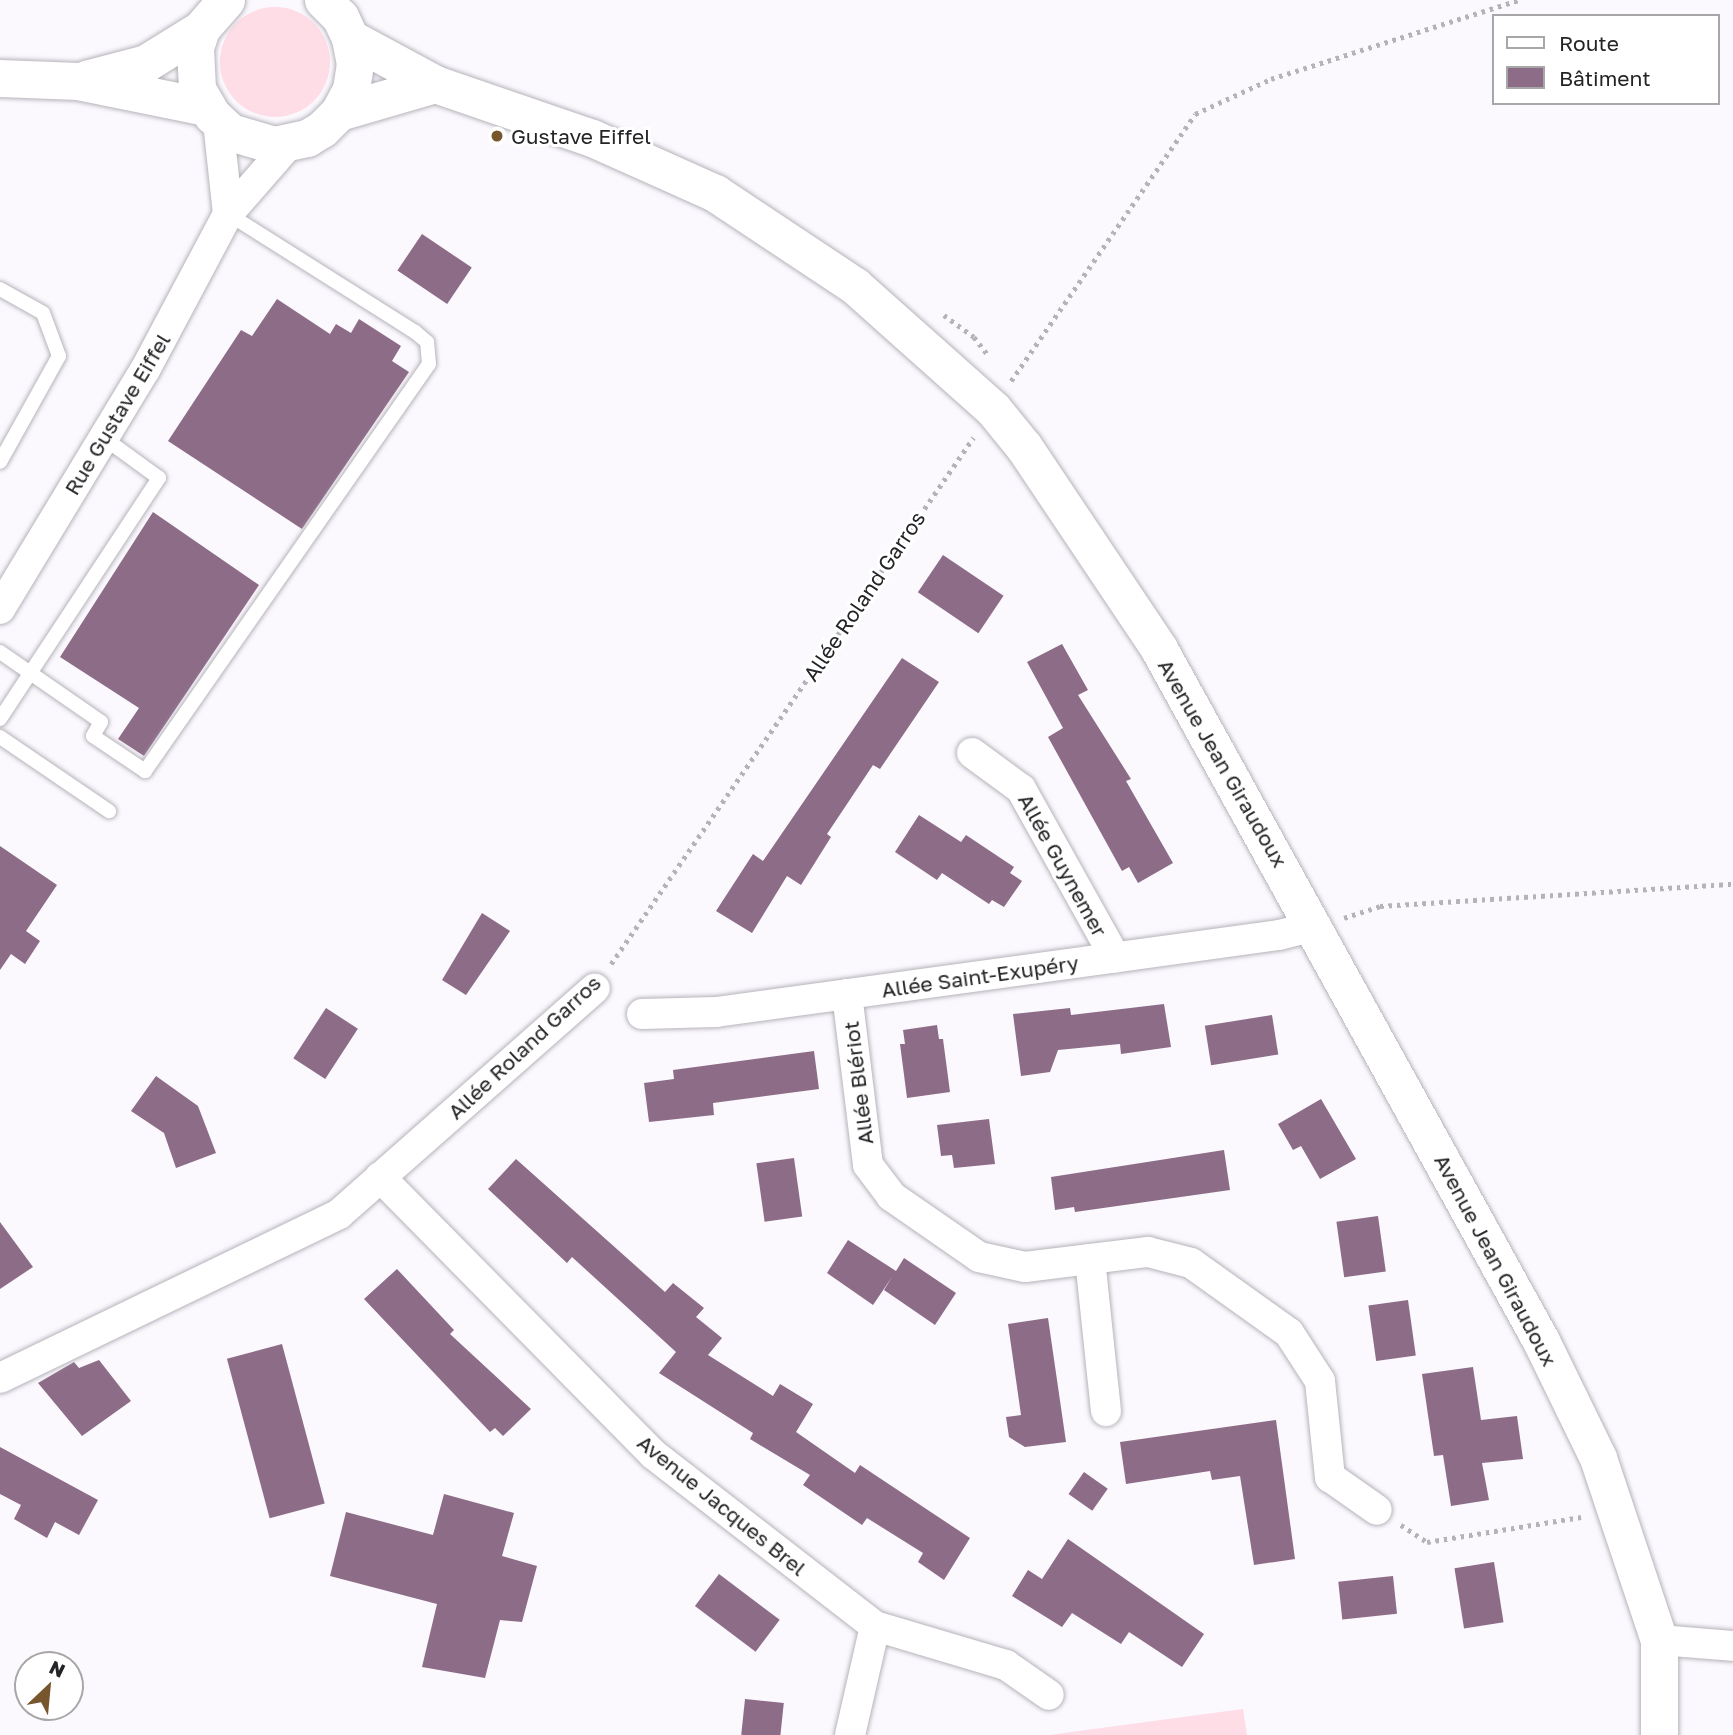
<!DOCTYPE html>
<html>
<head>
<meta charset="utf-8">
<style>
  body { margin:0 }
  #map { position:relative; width:1733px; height:1735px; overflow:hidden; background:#fbf8fe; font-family:"Golos Text",sans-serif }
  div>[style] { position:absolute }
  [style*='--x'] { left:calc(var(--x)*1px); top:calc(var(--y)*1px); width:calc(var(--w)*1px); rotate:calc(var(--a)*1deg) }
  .green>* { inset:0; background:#fedde7 }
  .round { border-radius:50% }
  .building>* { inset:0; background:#8d6c87; transform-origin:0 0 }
  .path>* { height:4.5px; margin-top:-2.25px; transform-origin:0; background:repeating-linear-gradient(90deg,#b6b3b8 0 3.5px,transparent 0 8.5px) }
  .roads { filter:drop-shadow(0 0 2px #b6b3ba) drop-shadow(0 0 2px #b6b3ba) }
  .service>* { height:14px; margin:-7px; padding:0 7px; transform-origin:7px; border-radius:7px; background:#fff }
  .minor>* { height:30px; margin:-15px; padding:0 15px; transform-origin:15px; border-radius:15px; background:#fff }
  .tertiary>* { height:37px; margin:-18.5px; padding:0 18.5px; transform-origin:18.5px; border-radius:18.5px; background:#fff }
  .dots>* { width:19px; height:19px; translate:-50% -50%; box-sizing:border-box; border:4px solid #fff; border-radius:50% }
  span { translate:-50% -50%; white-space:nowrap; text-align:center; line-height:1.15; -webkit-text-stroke:6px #fff; paint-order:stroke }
  .poi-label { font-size:21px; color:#242326 }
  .left { translate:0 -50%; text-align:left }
  .street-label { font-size:21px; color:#242326 }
  .legend { position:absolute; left:1492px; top:14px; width:228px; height:91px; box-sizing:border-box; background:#fff; border:2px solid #a7a7a8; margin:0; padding:9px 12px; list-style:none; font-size:21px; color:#242326 }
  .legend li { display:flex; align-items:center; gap:14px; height:35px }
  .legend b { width:35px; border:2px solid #a7a7a8 }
  .north { position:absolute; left:14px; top:1651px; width:70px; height:70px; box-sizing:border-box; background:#fff; border:2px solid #a7a7a8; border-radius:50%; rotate:26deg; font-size:19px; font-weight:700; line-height:28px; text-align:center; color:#242326 }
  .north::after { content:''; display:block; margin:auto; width:24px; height:32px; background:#77552d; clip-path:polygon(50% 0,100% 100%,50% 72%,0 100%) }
</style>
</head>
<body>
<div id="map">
  <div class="green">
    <i class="round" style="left:220px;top:7px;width:110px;height:110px"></i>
    <i style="clip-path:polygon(1243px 1709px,1247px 1735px,1049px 1735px)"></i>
  </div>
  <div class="building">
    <i style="left:422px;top:234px;width:60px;height:44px;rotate:34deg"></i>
    <i style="clip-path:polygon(277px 299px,330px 334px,336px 324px,351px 333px,359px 319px,401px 346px,392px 361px,409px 372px,302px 529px,168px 441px,241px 330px,252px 336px)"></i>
    <i style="clip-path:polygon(153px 512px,259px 585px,144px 756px,118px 739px,139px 708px,60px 657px)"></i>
    <i style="left:943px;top:555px;width:73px;height:45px;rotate:34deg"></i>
    <i style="clip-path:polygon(1062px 644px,1088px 690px,1078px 695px,1131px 779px,1126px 781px,1173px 863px,1138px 883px,1129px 867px,1122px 871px,1048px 737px,1063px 728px,1027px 662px)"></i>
    <i style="clip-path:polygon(902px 658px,939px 682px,880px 769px,873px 765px,827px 834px,831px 837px,801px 885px,787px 876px,752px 933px,716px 911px,753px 854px,763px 861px)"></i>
    <i style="clip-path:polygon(919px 815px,961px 842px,966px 835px,1014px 867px,1010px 873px,1022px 881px,1004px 907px,992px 900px,989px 904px,942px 873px,937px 880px,895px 852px)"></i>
    <i style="clip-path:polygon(0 846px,57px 885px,26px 931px,40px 941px,25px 964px,11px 954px,0 970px)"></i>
    <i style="clip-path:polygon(482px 913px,510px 931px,466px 995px,442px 980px)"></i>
    <i style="clip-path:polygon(1164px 1004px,1171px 1047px,1121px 1054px,1120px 1044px,1058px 1050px,1050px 1072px,1021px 1076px,1013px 1014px,1070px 1008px,1071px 1015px)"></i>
    <i style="left:326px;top:1008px;width:38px;height:60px;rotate:33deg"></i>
    <i style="left:1272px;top:1015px;width:40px;height:68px;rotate:81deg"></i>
    <i style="clip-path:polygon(937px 1025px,939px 1039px,943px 1039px,950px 1092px,907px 1098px,900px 1044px,905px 1044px,903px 1030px)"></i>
    <i style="clip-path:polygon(814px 1051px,819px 1089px,713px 1103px,714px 1115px,649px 1122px,644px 1083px,674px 1079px,673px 1070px)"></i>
    <i style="clip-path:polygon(156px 1076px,198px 1106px,216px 1153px,176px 1168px,164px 1133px,131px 1111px)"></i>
    <i style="clip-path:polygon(1321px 1099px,1356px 1159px,1320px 1179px,1301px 1146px,1293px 1150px,1278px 1124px)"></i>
    <i style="clip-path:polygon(989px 1119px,995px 1164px,954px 1168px,952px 1155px,941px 1156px,937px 1125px)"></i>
    <i style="clip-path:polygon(1224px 1150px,1230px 1190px,1075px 1212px,1074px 1207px,1055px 1210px,1051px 1177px)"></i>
    <i style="left:794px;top:1158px;width:59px;height:38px;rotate:82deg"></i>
    <i style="clip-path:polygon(516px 1159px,665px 1292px,673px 1283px,704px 1308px,696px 1317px,722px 1338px,708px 1355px,773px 1396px,780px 1384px,813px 1404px,796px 1432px,855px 1473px,860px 1465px,970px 1538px,944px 1580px,918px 1562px,923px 1553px,867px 1518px,862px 1525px,803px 1485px,810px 1475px,750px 1439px,753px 1433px,659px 1373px,676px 1352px,572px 1257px,567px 1263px,488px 1189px)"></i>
    <i style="left:1378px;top:1216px;width:56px;height:42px;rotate:82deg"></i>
    <i style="clip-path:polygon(0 1222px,33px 1267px,0 1289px)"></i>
    <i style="clip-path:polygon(848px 1240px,896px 1271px,904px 1258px,956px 1293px,935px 1325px,884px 1290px,892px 1277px,873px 1305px,827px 1273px)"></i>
    <i style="clip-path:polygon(397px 1269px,454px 1330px,450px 1334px,531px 1409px,503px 1436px,495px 1428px,490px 1432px,364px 1299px)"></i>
    <i style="left:1408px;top:1300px;width:56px;height:40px;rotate:82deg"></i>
    <i style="clip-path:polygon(1048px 1318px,1066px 1442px,1025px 1447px,1009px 1437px,1006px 1417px,1021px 1415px,1008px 1324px)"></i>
    <i style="left:282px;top:1344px;width:165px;height:57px;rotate:75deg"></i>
    <i style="clip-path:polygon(99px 1360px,131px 1401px,82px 1436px,38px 1383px,74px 1362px,79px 1368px)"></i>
    <i style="clip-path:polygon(1473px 1367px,1481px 1420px,1517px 1416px,1523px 1459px,1482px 1463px,1489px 1500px,1451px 1506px,1443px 1455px,1434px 1456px,1422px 1374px)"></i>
    <i style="clip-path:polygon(1276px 1420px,1295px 1559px,1254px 1565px,1240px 1476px,1212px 1480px,1210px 1471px,1126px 1484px,1120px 1442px)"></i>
    <i style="clip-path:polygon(0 1447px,98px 1500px,79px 1535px,55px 1522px,47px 1538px,14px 1519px,21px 1505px,0 1494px)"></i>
    <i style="left:1084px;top:1472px;width:29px;height:27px;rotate:35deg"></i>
    <i style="clip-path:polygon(444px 1494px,514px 1513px,502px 1556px,537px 1566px,522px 1622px,500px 1620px,485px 1678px,422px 1667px,437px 1604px,330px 1576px,346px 1512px,433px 1535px)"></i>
    <i style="clip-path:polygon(1068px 1539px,1204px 1634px,1182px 1667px,1129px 1632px,1121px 1644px,1072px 1613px,1062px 1627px,1012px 1596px,1028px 1570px,1042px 1579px)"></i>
    <i style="left:1494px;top:1562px;width:61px;height:40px;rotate:81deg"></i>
    <i style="left:719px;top:1574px;width:76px;height:40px;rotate:37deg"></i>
    <i style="left:1393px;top:1576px;width:38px;height:55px;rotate:84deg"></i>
    <i style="left:745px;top:1699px;width:39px;height:36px;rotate:6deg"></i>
  </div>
  <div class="path">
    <i style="--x:944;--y:315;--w:37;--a:36"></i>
    <i style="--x:974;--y:337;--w:24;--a:52"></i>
    <i style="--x:1011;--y:381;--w:324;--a:-55.4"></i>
    <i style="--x:1195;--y:114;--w:84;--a:-24.7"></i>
    <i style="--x:1271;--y:79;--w:259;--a:-17.7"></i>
    <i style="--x:1344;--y:918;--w:38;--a:-18"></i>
    <i style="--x:1380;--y:906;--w:354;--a:-3.6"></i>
    <i style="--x:611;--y:964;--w:639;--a:-55.46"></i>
    <i style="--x:1401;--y:1525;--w:31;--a:33"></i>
    <i style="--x:1427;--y:1542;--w:156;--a:-9.2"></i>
  </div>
  <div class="roads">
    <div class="service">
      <i style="--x:0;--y:289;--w:49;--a:29.2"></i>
      <i style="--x:43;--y:313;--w:46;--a:69.6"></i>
      <i style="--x:59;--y:356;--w:121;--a:119.1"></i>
      <i style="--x:0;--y:652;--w:123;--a:34.7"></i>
      <i style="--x:101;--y:722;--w:16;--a:120"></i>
      <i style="--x:93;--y:736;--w:63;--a:33.9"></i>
      <i style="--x:145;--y:771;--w:496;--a:-55.1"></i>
      <i style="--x:429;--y:364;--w:22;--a:-95"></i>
      <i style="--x:427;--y:342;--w:16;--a:-140"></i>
      <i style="--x:415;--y:332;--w:221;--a:-147.7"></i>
      <i style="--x:0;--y:719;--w:289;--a:-56.6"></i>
      <i style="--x:159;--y:478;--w:68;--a:-144"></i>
      <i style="--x:0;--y:737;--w:132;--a:34.2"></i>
    </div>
    <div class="minor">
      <i style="--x:218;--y:122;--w:93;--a:83.8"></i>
      <i style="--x:0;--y:609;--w:280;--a:-58.8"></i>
      <i style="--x:145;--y:370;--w:177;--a:-62"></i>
      <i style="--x:228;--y:214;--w:94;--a:-48.9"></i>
      <i style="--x:972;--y:753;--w:61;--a:36.3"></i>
      <i style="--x:1021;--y:789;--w:193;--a:60.8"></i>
      <i style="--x:847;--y:994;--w:172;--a:83"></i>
      <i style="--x:868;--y:1165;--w:39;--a:53"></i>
      <i style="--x:891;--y:1196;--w:107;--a:34.7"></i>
      <i style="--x:979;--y:1257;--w:47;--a:12.3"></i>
      <i style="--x:1025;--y:1267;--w:124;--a:-7"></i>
      <i style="--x:1148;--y:1252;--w:44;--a:14.3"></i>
      <i style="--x:1191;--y:1263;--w:120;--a:35.5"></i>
      <i style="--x:1289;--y:1333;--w:57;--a:57.1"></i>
      <i style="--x:1320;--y:1381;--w:97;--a:84.1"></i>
      <i style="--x:1330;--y:1477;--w:57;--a:35.1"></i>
      <i style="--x:642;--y:1014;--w:74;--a:-1.5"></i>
      <i style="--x:716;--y:1012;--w:568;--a:-7.79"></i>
      <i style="--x:1279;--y:935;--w:38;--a:-14"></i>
      <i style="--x:380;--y:1177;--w:389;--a:45.4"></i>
      <i style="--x:653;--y:1454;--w:281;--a:37.8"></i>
      <i style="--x:875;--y:1626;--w:112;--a:102.9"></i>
      <i style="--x:1090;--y:1259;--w:153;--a:84"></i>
      <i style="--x:0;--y:1378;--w:377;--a:-25.8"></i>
      <i style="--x:339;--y:1214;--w:341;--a:-41.4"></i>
      <i style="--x:875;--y:1626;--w:137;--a:16.6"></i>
      <i style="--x:1006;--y:1665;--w:52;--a:34.9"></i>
      <i style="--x:1659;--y:1640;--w:74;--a:4.6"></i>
    </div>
    <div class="tertiary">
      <i style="--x:226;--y:0;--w:38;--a:131"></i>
      <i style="--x:201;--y:29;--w:20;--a:108"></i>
      <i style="--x:195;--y:48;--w:41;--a:87.2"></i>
      <i style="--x:197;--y:89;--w:30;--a:60"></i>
      <i style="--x:212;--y:115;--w:25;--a:43"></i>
      <i style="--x:230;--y:132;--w:46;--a:16.5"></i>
      <i style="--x:274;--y:145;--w:34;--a:-12"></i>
      <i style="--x:307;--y:138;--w:17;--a:-31"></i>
      <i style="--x:322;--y:129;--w:24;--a:-45"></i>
      <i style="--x:339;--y:112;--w:26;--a:-62"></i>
      <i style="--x:351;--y:89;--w:25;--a:-81"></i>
      <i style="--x:355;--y:64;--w:26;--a:-101"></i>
      <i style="--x:350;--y:38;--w:23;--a:-115"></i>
      <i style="--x:340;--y:17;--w:24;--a:-135"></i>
      <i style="--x:350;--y:38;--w:97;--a:28.4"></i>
      <i style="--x:435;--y:84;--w:166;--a:19"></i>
      <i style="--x:592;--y:138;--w:135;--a:24.1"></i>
      <i style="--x:715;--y:193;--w:168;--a:33.6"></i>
      <i style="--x:855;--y:286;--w:185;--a:41.7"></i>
      <i style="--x:993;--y:409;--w:49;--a:50.8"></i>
      <i style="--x:1024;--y:447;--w:243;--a:56.2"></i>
      <i style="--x:1159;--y:649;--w:790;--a:61.1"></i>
      <i style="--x:1541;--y:1341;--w:130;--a:64"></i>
      <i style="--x:1598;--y:1458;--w:192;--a:71.5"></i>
      <i style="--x:1659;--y:1640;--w:95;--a:90"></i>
      <i style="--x:0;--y:78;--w:78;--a:2.2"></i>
      <i style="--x:78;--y:81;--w:131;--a:11.5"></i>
      <i style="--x:86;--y:79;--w:62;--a:-14.9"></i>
      <i style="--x:146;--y:63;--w:65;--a:-31.7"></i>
      <i style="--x:339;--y:112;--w:100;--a:-16.3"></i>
    </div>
  </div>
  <div class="dots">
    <i style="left:497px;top:136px;background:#77552d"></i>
  </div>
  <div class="poi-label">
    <span class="left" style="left:511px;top:136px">Gustave Eiffel</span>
  </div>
  <div class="street-label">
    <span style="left:117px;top:414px;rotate:-59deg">Rue Gustave Eiffel</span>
    <span style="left:864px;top:596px;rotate:-56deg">Allée Roland Garros</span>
    <span style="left:1223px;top:763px;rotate:60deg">Avenue Jean Giraudoux</span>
    <span style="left:1063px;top:865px;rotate:61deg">Allée Guynemer</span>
    <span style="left:980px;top:976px;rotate:-8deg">Allée Saint-Exupéry</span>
    <span style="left:524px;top:1047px;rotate:-43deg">Allée Roland Garros</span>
    <span style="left:858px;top:1083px;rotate:-97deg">Allée Blériot</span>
    <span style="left:1496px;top:1260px;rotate:62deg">Avenue Jean Giraudoux</span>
    <span style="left:722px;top:1505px;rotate:39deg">Avenue Jacques Brel</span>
  </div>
  <ul class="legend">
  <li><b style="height:9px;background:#fff"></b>Route</li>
  <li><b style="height:19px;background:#8d6c87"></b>Bâtiment</li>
  </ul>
  <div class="north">N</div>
</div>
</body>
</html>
